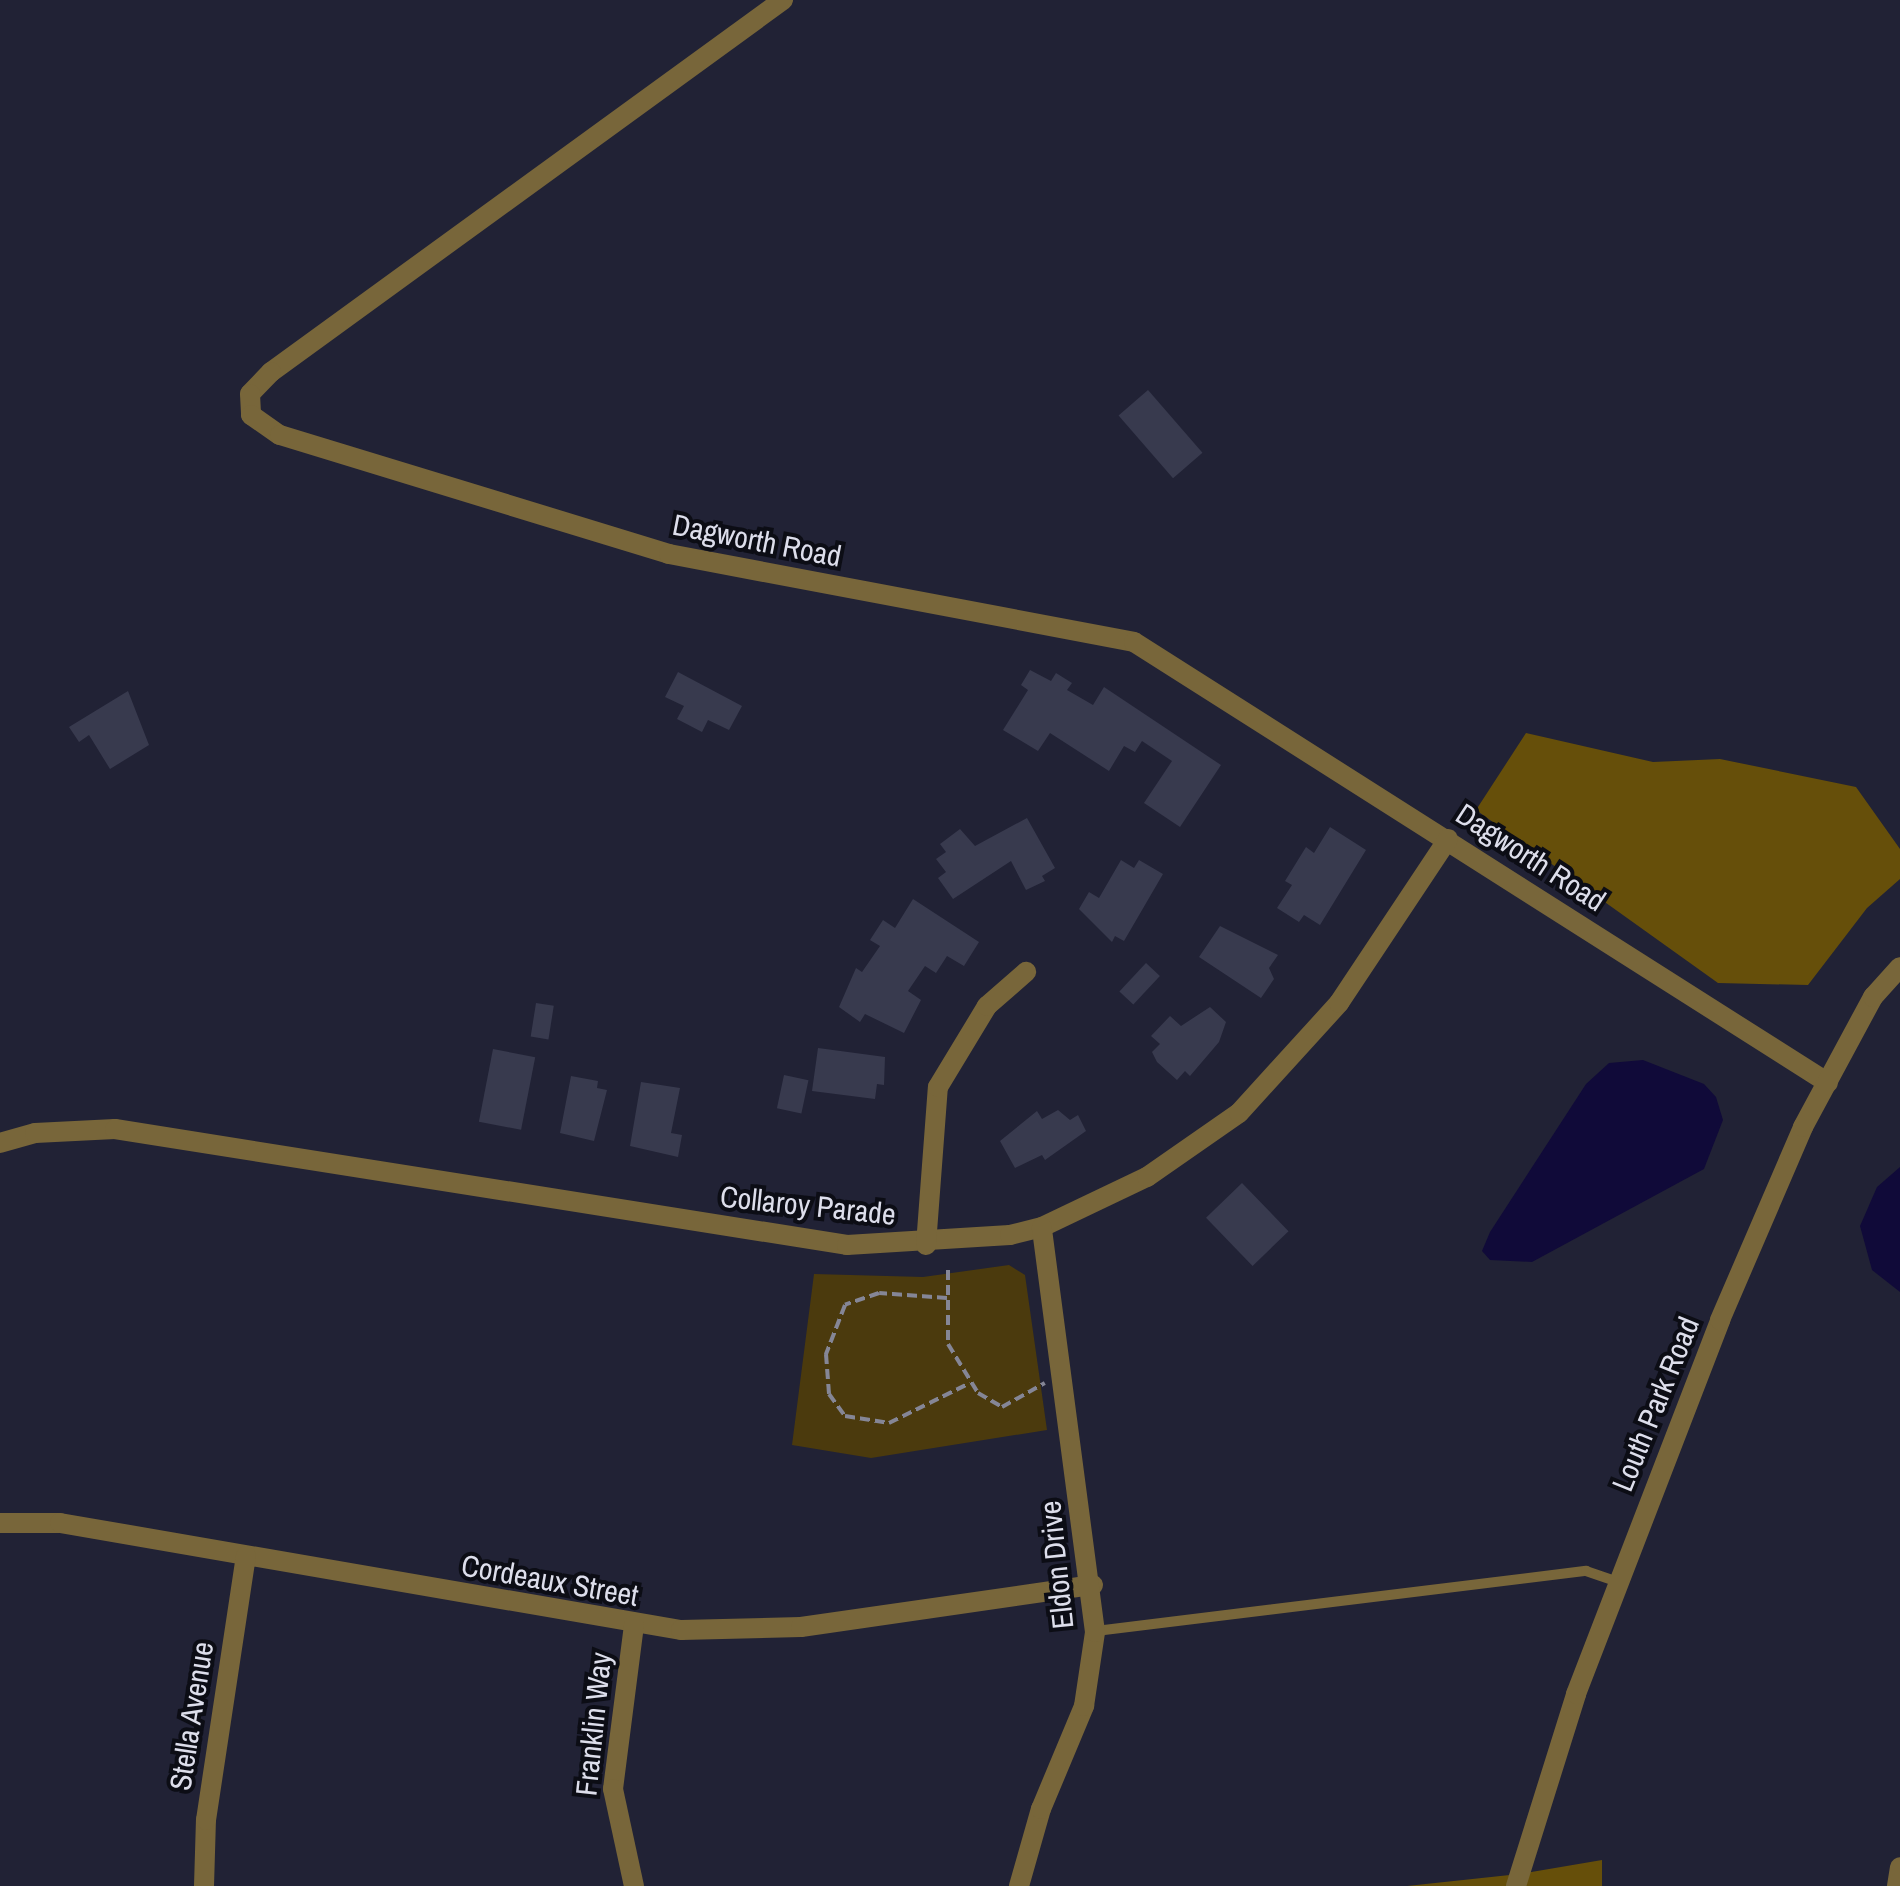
<!DOCTYPE html>
<html>
<head>
<meta charset="utf-8">
<style>
  body { margin:0 }
  #map { position:relative; width:1900px; height:1886px; overflow:hidden; background:#212235; font-family:"Archivo Narrow",sans-serif }
  div>[style] { position:absolute }
  [style*='--x'] { left:calc(var(--x)*1px); top:calc(var(--y)*1px); width:calc(var(--w)*1px); rotate:calc(var(--a)*1deg) }
  .green>* { inset:0; background:#4b3a0d }
  .forest>* { inset:0; background:#664f0a }
  .water>* { inset:0; background:#100a39 }
  .building>* { inset:0; background:#383a4e; transform-origin:0 0 }
  .path>* { height:4px; margin-top:-2px; transform-origin:0; background:repeating-linear-gradient(90deg,#858696 0 10px,transparent 0 15px) }
  .service>* { height:10px; margin:-5px; padding:0 5px; transform-origin:5px; border-radius:5px; background:#78663a }
  .minor>* { height:20px; margin:-10px; padding:0 10px; transform-origin:10px; border-radius:10px; background:#78663a }
  .tertiary>* { height:20px; margin:-10px; padding:0 10px; transform-origin:10px; border-radius:10px; background:#78663a }
  span { translate:-50% -50%; white-space:nowrap; text-align:center; line-height:1.15; -webkit-text-stroke:8px #0c0d15; paint-order:stroke }
  .street-label { font-size:30px; color:#dddeeb }
</style>
</head>
<body>
<div id="map">
  <div class="green">
    <i style="clip-path:polygon(1009px 1265px,1025px 1275px,1047px 1430px,871px 1458px,792px 1445px,814px 1274px,923px 1277px)"></i>
  </div>
  <div class="forest">
    <i style="clip-path:polygon(1526px 733px,1653px 762px,1720px 759px,1856px 787px,1900px 849px,1900px 879px,1867px 908px,1808px 985px,1718px 983px,1476px 810px)"></i>
    <i style="clip-path:polygon(1602px 1860px,1602px 1886px,1407px 1886px,1519px 1874px)"></i>
  </div>
  <div class="water">
    <i style="clip-path:polygon(1643px 1060px,1704px 1084px,1716px 1097px,1723px 1120px,1704px 1169px,1532px 1262px,1490px 1260px,1482px 1251px,1490px 1232px,1586px 1084px,1609px 1063px)"></i>
    <i style="clip-path:polygon(1900px 1167px,1900px 1292px,1872px 1270px,1860px 1226px,1877px 1187px)"></i>
  </div>
  <div class="building">
    <i style="left:1148px;top:390px;width:83px;height:39px;rotate:49deg"></i>
    <i style="clip-path:polygon(1030px 670px,1051px 681px,1056px 673px,1072px 683px,1067px 690px,1093px 705px,1104px 687px,1221px 765px,1180px 827px,1144px 803px,1172px 761px,1142px 741px,1135px 752px,1124px 746px,1109px 771px,1050px 733px,1038px 751px,1003px 730px,1028px 690px,1021px 685px)"></i>
    <i style="clip-path:polygon(678px 672px,742px 706px,729px 730px,708px 720px,702px 732px,677px 719px,684px 706px,665px 697px)"></i>
    <i style="clip-path:polygon(128px 691px,149px 745px,110px 769px,89px 735px,79px 742px,69px 727px)"></i>
    <i style="clip-path:polygon(1027px 818px,1055px 868px,1042px 876px,1045px 881px,1026px 890px,1011px 861px,953px 899px,938px 878px,946px 872px,936px 859px,946px 852px,940px 844px,960px 829px,975px 846px)"></i>
    <i style="clip-path:polygon(1330px 827px,1366px 850px,1320px 925px,1304px 915px,1299px 922px,1277px 908px,1292px 885px,1285px 881px,1306px 847px,1314px 853px)"></i>
    <i style="clip-path:polygon(1121px 860px,1134px 868px,1139px 860px,1163px 874px,1124px 941px,1115px 936px,1112px 942px,1079px 909px,1089px 892px,1099px 898px)"></i>
    <i style="clip-path:polygon(913px 899px,979px 942px,964px 966px,947px 956px,936px 973px,925px 966px,908px 991px,921px 1000px,904px 1033px,865px 1014px,860px 1022px,839px 1007px,856px 968px,862px 972px,880px 946px,870px 940px,883px 920px,895px 928px)"></i>
    <i style="clip-path:polygon(1220px 926px,1278px 955px,1269px 968px,1274px 979px,1261px 998px,1199px 957px)"></i>
    <i style="left:1146px;top:963px;width:19px;height:39px;rotate:43deg"></i>
    <i style="left:536px;top:1003px;width:18px;height:34px;rotate:9deg"></i>
    <i style="clip-path:polygon(1210px 1007px,1226px 1022px,1219px 1042px,1190px 1076px,1185px 1071px,1177px 1080px,1157px 1062px,1152px 1052px,1160px 1044px,1151px 1036px,1170px 1016px,1181px 1026px)"></i>
    <i style="clip-path:polygon(818px 1048px,885px 1057px,884px 1085px,877px 1084px,875px 1099px,812px 1091px)"></i>
    <i style="left:493px;top:1049px;width:43px;height:74px;rotate:11deg"></i>
    <i style="left:784px;top:1075px;width:25px;height:34px;rotate:12deg"></i>
    <i style="clip-path:polygon(571px 1076px,598px 1081px,597px 1088px,607px 1090px,594px 1141px,560px 1133px)"></i>
    <i style="clip-path:polygon(641px 1082px,680px 1088px,671px 1133px,682px 1135px,678px 1157px,630px 1146px)"></i>
    <i style="clip-path:polygon(1058px 1110px,1070px 1120px,1078px 1115px,1086px 1131px,1045px 1160px,1042px 1155px,1015px 1168px,1000px 1141px,1037px 1111px,1042px 1119px)"></i>
    <i style="left:1242px;top:1183px;width:67px;height:50px;rotate:46deg"></i>
  </div>
  <div class="path">
    <i style="--x:948;--y:1270;--w:74;--a:90"></i>
    <i style="--x:948;--y:1344;--w:57;--a:58.5"></i>
    <i style="--x:978;--y:1393;--w:28;--a:30"></i>
    <i style="--x:1002;--y:1407;--w:49;--a:-29.2"></i>
    <i style="--x:947;--y:1298;--w:68;--a:-175.8"></i>
    <i style="--x:879;--y:1293;--w:36;--a:161"></i>
    <i style="--x:845;--y:1305;--w:53;--a:111.2"></i>
    <i style="--x:826;--y:1354;--w:40;--a:85.7"></i>
    <i style="--x:829;--y:1394;--w:27;--a:54"></i>
    <i style="--x:845;--y:1416;--w:45;--a:9"></i>
    <i style="--x:889;--y:1423;--w:90;--a:-26.3"></i>
  </div>
  <div class="service">
    <i style="--x:1096;--y:1631;--w:494;--a:-7"></i>
    <i style="--x:1586;--y:1571;--w:34;--a:19"></i>
  </div>
  <div class="minor">
    <i style="--x:783;--y:0;--w:633;--a:144"></i>
    <i style="--x:271;--y:372;--w:30;--a:134"></i>
    <i style="--x:250;--y:394;--w:21;--a:87"></i>
    <i style="--x:251;--y:415;--w:35;--a:35"></i>
    <i style="--x:280;--y:435;--w:407;--a:17"></i>
    <i style="--x:669;--y:554;--w:473;--a:10.7"></i>
    <i style="--x:1134;--y:642;--w:822;--a:32.43"></i>
    <i style="--x:0;--y:1143;--w:36;--a:-16"></i>
    <i style="--x:35;--y:1133;--w:80;--a:-2.9"></i>
    <i style="--x:115;--y:1129;--w:741;--a:9"></i>
    <i style="--x:847;--y:1245;--w:163;--a:-3.5"></i>
    <i style="--x:1010;--y:1235;--w:33;--a:-14"></i>
    <i style="--x:1042;--y:1227;--w:116;--a:-25.5"></i>
    <i style="--x:1147;--y:1177;--w:112;--a:-34.8"></i>
    <i style="--x:1239;--y:1113;--w:149;--a:-47.7"></i>
    <i style="--x:1339;--y:1003;--w:197;--a:-56.4"></i>
    <i style="--x:926;--y:1245;--w:158;--a:-85.7"></i>
    <i style="--x:938;--y:1087;--w:95;--a:-58.8"></i>
    <i style="--x:987;--y:1006;--w:52;--a:-41.1"></i>
    <i style="--x:0;--y:1523;--w:60;--a:0"></i>
    <i style="--x:60;--y:1523;--w:630;--a:9.78"></i>
    <i style="--x:681;--y:1630;--w:120;--a:-1.4"></i>
    <i style="--x:801;--y:1627;--w:295;--a:-8.2"></i>
    <i style="--x:634;--y:1625;--w:165;--a:97.3"></i>
    <i style="--x:613;--y:1789;--w:99;--a:77.8"></i>
    <i style="--x:204;--y:1886;--w:66;--a:-88.3"></i>
    <i style="--x:206;--y:1820;--w:267;--a:-81.4"></i>
    <i style="--x:1019;--y:1886;--w:80;--a:-74.1"></i>
    <i style="--x:1041;--y:1809;--w:112;--a:-67.3"></i>
    <i style="--x:1084;--y:1706;--w:75;--a:-81.5"></i>
    <i style="--x:1095;--y:1632;--w:408;--a:-97.5"></i>
    <i style="--x:1897;--y:1886;--w:19;--a:-81"></i>
  </div>
  <div class="tertiary">
    <i style="--x:1516;--y:1886;--w:201;--a:-72.6"></i>
    <i style="--x:1576;--y:1694;--w:401;--a:-68.9"></i>
    <i style="--x:1720;--y:1320;--w:210;--a:-66.7"></i>
    <i style="--x:1803;--y:1127;--w:148;--a:-61.7"></i>
    <i style="--x:1873;--y:997;--w:40;--a:-48"></i>
  </div>
  <div class="street-label">
    <span style="left:757px;top:540px;rotate:11deg">Dagworth Road</span>
    <span style="left:1531px;top:857px;rotate:33deg">Dagworth Road</span>
    <span style="left:808px;top:1205px;rotate:6deg">Collaroy Parade</span>
    <span style="left:1655px;top:1404px;rotate:-68deg">Louth Park Road</span>
    <span style="left:1056px;top:1565px;rotate:-96deg">Eldon Drive</span>
    <span style="left:550px;top:1580px;rotate:10deg">Cordeaux Street</span>
    <span style="left:191px;top:1716px;rotate:-81deg">Stella Avenue</span>
    <span style="left:593px;top:1724px;rotate:-84deg">Franklin Way</span>
  </div>
</div>
</body>
</html>
